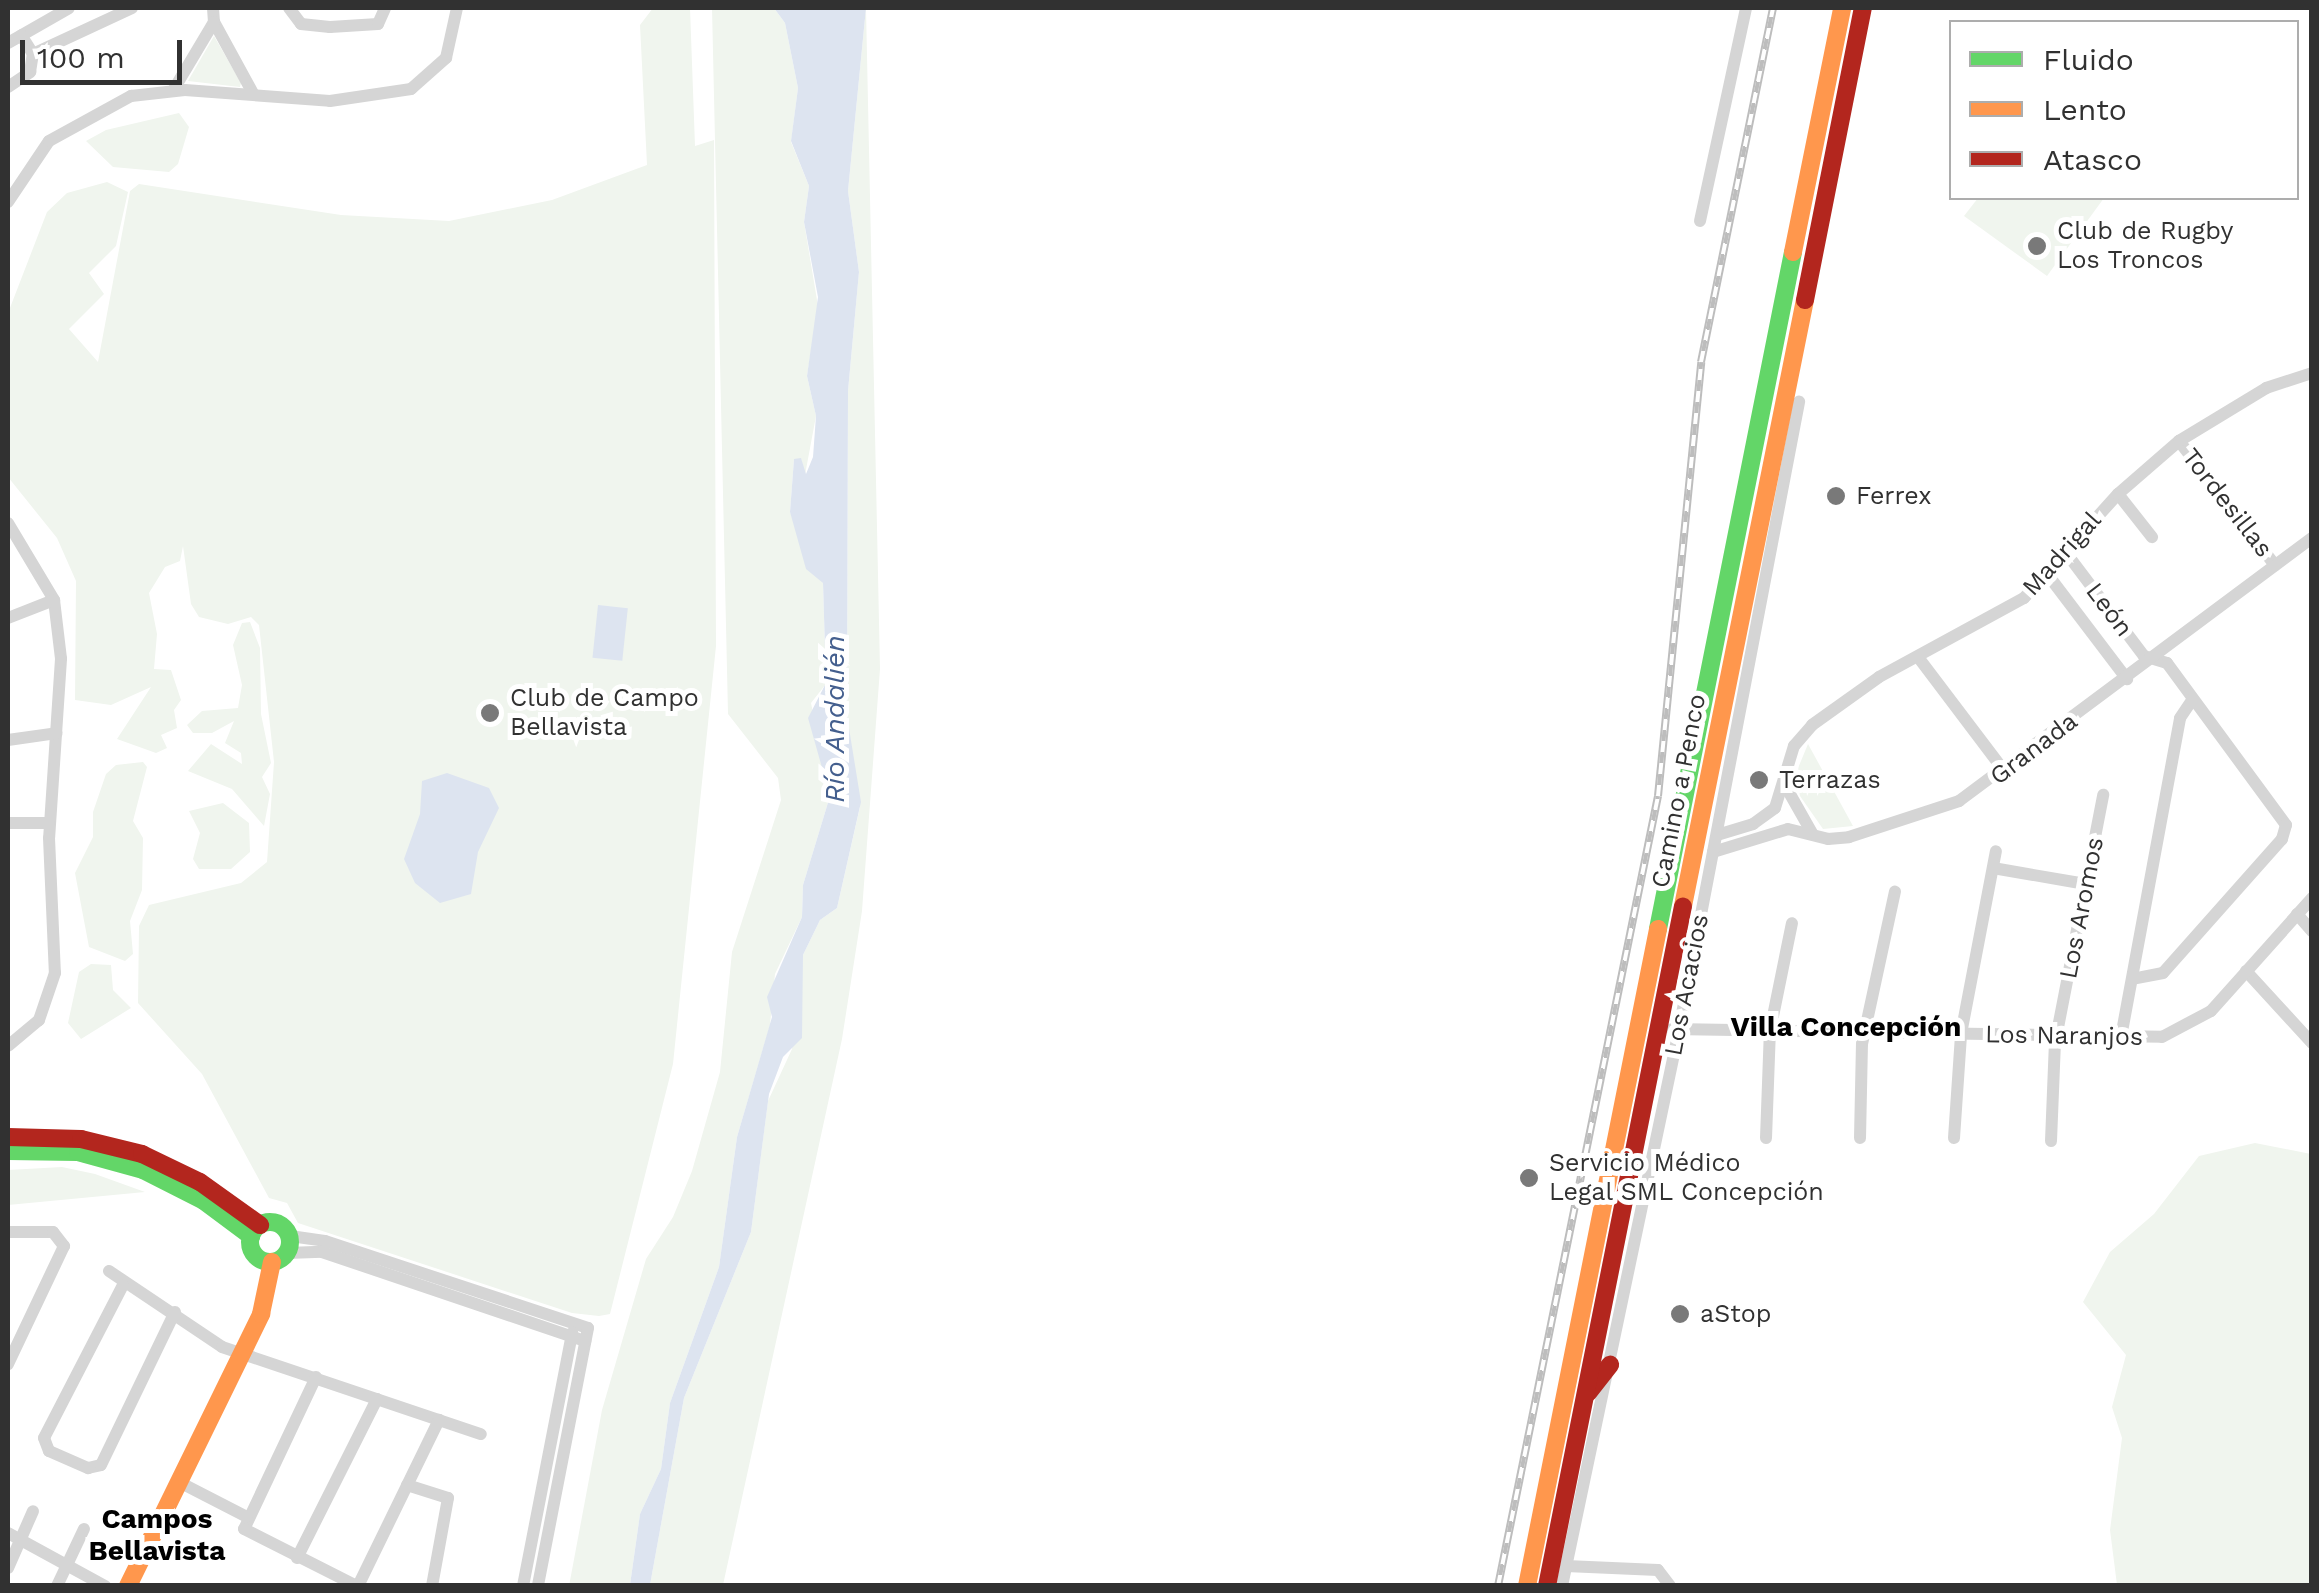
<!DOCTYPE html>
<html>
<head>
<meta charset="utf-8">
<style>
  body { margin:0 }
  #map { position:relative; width:2319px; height:1593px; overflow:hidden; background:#fff; font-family:"Work Sans",sans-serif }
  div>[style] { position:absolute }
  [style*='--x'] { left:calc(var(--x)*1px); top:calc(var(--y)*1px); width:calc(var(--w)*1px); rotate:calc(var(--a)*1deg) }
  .green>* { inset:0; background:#f0f5ee }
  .water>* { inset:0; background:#dde4f0; transform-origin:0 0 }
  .street>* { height:12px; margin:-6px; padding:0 6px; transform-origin:6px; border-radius:6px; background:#d5d5d5 }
  .fast>* { height:18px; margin:-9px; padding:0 9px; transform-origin:9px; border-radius:9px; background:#63d668 }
  .fast>.ring { margin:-9px; padding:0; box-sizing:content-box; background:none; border:18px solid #63d668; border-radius:50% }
  .slow>* { height:18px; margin:-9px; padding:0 9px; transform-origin:9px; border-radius:9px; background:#ff974d }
  .jam>* { height:18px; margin:-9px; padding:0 9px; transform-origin:9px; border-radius:9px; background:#b3261e }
  .rail>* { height:8px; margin-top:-4px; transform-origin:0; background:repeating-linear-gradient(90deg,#fff 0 11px,#bdbdbd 0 22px); box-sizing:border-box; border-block:2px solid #bdbdbd }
  .dots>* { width:28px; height:28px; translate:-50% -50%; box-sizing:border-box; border:5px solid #fff; border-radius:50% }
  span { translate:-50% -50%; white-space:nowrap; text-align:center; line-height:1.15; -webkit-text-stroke:10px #fff; paint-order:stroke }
  .poi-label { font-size:25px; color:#313131 }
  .left { translate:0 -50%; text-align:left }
  .street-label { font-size:25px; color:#313131 }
  .water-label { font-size:28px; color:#445f8e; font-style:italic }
  .neighbourhood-label { font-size:28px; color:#000; font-weight:700 }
  .frame { position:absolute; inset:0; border:10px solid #313131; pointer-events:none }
  .legend { position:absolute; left:1949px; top:20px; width:350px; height:180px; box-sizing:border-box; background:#fff; border:2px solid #adadad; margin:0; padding:12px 18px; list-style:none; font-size:30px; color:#313131 }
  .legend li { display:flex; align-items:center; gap:20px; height:50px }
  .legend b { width:50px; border:2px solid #adadad }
  .scale { position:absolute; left:20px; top:40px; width:162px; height:45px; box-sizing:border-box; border:5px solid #313131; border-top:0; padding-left:12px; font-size:30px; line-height:35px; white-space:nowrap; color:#313131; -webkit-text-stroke:8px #fff; paint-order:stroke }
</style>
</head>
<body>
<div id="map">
  <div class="green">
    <i style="clip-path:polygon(653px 8px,690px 8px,695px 146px,714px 140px,716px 646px,673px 1064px,610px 1314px,599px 1316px,572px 1313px,298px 1223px,287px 1203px,269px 1198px,202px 1074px,138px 1003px,139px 926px,149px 905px,241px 883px,267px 862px,274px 762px,259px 625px,251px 617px,228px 624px,199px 617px,191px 604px,183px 546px,180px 561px,165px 567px,149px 593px,157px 634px,154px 669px,171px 670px,181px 700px,174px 710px,177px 728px,161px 735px,167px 748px,156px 753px,117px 739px,151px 687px,111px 705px,75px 700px,76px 581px,57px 538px,8px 477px,8px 313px,47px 212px,67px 193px,107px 182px,128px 192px,116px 246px,89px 273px,104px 294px,69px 329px,98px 362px,130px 191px,139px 184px,341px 215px,449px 221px,552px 200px,647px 165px,640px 25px)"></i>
    <i style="clip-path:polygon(712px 8px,774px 8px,785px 23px,798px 88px,791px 142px,809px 186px,804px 222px,818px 306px,807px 376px,816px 416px,805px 475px,801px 459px,794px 459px,790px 512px,823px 583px,826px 684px,811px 703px,830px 796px,803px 885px,802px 917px,775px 974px,770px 1025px,737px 1137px,719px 1267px,670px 1403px,661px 1469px,640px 1514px,630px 1585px,569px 1586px,602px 1410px,646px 1259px,673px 1217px,692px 1171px,720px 1072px,732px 952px,781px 800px,778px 778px,728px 714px)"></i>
    <i style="clip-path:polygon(866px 8px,880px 669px,862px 911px,842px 1039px,723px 1585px,650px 1585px,684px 1398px,751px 1232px,768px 1101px,792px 1049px,803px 955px,820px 920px,837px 908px,860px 807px,847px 716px,848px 391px,859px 272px,848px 191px)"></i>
    <i style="clip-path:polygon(214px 36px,241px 83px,240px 87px,188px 81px)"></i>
    <i style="clip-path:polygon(179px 113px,189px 127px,178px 164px,169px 172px,113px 167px,86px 141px,106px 130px)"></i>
    <i style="clip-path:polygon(1978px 198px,2104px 198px,2047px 276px,1964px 216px)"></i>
    <i style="clip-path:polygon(250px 622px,260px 648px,261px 714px,271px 763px,262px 777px,270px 794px,264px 826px,232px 789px,188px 771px,211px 744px,242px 764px,241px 753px,225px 743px,234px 721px,212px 733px,193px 733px,187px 725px,202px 711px,238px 708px,242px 685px,233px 645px,242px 623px)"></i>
    <i style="clip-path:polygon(1808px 744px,1853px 826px,1823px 829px,1800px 796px,1796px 773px)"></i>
    <i style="clip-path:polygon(143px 762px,147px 767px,133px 821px,143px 838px,142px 890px,130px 921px,133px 954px,125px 961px,89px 947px,75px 873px,93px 837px,93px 812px,106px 774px,116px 765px)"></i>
    <i style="clip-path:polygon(223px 803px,249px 823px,250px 852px,231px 869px,199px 869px,193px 859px,200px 833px,189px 811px)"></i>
    <i style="clip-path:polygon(91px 964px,111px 965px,113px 990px,131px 1008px,81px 1039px,68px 1023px,79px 972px)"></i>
    <i style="clip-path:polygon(2255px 1143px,2311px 1154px,2311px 1585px,2117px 1585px,2110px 1530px,2122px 1438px,2112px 1407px,2126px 1355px,2083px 1302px,2110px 1252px,2154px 1214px,2199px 1156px)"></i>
    <i style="clip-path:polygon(62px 1167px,95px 1174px,145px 1192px,8px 1205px,8px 1170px)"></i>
  </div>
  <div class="water">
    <i style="clip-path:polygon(774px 8px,866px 8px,848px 191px,859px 272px,848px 391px,847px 716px,861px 802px,837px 908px,820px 920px,803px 955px,802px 1038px,783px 1057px,769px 1094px,751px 1232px,684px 1398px,650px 1585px,630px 1585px,640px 1514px,661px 1469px,670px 1403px,719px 1267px,737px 1137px,772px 1017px,767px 997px,802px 917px,803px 885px,830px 796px,808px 718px,826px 683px,823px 583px,806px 569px,790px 512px,794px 459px,801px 458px,806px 474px,813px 457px,816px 416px,807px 376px,818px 297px,804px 222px,809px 186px,791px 141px,798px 88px,785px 23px)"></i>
    <i style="left:598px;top:605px;width:30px;height:53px;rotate:6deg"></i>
    <i style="clip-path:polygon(447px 773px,489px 788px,499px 808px,478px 852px,471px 894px,440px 903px,415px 883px,404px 859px,420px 814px,422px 781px)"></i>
  </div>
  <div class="street">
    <i style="--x:213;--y:8;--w:14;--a:86"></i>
    <i style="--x:214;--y:22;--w:83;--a:61.3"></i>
    <i style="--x:289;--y:8;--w:20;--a:53"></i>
    <i style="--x:301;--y:24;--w:29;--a:6"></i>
    <i style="--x:330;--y:27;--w:48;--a:-3.6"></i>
    <i style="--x:378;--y:24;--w:17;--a:-66"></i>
    <i style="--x:8;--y:43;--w:70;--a:-29.8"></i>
    <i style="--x:33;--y:54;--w:109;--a:-24.9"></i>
    <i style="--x:8;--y:87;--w:27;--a:-34"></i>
    <i style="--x:30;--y:72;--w:18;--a:-81"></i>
    <i style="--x:33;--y:54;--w:22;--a:-122"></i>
    <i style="--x:174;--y:89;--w:78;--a:-59.2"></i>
    <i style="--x:8;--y:202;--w:73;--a:-56.1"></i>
    <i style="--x:49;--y:141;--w:94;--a:-28.8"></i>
    <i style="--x:131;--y:96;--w:54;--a:-6.3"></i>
    <i style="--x:185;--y:90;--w:145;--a:4.3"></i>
    <i style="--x:330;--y:101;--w:82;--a:-8.4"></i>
    <i style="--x:411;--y:89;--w:47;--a:-41.5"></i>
    <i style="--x:446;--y:58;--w:51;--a:-77.6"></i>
    <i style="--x:1700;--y:221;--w:218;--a:-77.8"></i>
    <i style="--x:2179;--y:441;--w:157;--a:52.3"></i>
    <i style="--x:2118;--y:494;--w:55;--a:51.7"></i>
    <i style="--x:8;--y:523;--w:90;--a:59.1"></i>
    <i style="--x:54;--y:600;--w:59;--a:83.2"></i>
    <i style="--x:61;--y:659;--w:179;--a:93.8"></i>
    <i style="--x:49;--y:838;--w:135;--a:87.5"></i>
    <i style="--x:55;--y:973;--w:50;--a:108.8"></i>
    <i style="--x:39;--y:1020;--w:40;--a:140"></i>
    <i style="--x:2067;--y:554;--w:128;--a:53"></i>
    <i style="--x:2144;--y:656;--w:24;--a:17"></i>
    <i style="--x:2167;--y:663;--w:201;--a:53.7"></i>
    <i style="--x:2286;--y:825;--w:15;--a:106"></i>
    <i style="--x:2282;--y:839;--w:179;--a:131.6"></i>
    <i style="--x:2163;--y:973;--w:31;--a:169"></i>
    <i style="--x:2048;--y:575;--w:131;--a:52.8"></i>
    <i style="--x:8;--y:618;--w:49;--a:-21.4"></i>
    <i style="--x:1918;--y:657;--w:144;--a:52.9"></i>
    <i style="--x:8;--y:740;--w:49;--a:-8.1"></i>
    <i style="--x:1786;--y:787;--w:53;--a:60.5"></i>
    <i style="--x:8;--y:823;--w:41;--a:0"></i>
    <i style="--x:1717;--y:835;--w:38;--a:-17"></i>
    <i style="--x:1753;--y:824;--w:27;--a:-36"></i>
    <i style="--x:1775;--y:808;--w:65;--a:-73"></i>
    <i style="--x:1794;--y:746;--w:28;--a:-49"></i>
    <i style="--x:1812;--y:725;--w:82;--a:-35.6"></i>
    <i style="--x:1879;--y:677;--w:165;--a:-28.6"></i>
    <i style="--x:2024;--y:598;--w:140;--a:-47.9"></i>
    <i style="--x:2118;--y:494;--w:81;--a:-41"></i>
    <i style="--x:2179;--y:441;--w:102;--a:-31.3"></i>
    <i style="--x:2266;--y:388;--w:48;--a:-18.1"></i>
    <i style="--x:1713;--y:852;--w:78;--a:-17"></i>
    <i style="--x:1788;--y:829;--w:41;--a:14"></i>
    <i style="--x:1828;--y:839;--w:21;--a:-5"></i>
    <i style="--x:1849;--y:837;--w:116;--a:-18.1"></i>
    <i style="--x:1959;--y:801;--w:440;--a:-36.7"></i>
    <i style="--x:1993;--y:868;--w:94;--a:9.8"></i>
    <i style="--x:2297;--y:914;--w:23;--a:49"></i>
    <i style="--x:2246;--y:971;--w:98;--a:47.5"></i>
    <i style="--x:1672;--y:1029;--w:490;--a:0.9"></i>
    <i style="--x:2162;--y:1037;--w:55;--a:-28"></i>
    <i style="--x:2211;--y:1011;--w:152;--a:-48.2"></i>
    <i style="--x:2121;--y:1037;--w:324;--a:-79.5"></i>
    <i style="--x:2180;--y:718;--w:22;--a:-56"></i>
    <i style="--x:1766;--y:1138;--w:107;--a:-87.9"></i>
    <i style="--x:1770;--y:1031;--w:110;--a:-78.5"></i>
    <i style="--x:1860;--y:1138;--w:94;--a:-88.8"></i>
    <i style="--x:1862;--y:1044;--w:156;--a:-77.8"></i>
    <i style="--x:1954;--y:1138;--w:104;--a:-86.1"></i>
    <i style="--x:1961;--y:1034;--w:186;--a:-79.2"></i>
    <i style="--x:2051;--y:1141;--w:98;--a:-87.7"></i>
    <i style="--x:2055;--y:1043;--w:253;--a:-79"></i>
    <i style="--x:8;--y:1232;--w:45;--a:0"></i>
    <i style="--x:53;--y:1232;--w:18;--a:52"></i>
    <i style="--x:64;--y:1246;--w:131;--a:115.4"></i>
    <i style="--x:290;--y:1236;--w:35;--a:8"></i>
    <i style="--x:325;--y:1241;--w:277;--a:18.3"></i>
    <i style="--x:588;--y:1328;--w:263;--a:101"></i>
    <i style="--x:287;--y:1253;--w:35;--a:-2"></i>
    <i style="--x:322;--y:1252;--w:278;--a:18.7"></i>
    <i style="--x:109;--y:1271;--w:136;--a:33.9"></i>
    <i style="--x:222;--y:1347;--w:273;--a:18.6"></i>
    <i style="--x:123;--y:1285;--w:172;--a:117.3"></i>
    <i style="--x:44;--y:1438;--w:14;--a:69"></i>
    <i style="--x:49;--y:1451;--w:43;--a:23.6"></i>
    <i style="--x:88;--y:1468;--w:13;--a:-13"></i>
    <i style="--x:101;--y:1465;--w:170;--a:-64.2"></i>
    <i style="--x:316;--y:1377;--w:168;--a:115.3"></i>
    <i style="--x:244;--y:1529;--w:127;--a:26.8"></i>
    <i style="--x:179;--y:1482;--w:76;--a:27.2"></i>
    <i style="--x:407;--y:1485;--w:43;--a:17.6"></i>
    <i style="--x:448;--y:1498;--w:89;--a:100.3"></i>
    <i style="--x:8;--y:1533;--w:111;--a:28.7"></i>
    <i style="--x:297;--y:1558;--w:178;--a:-63.3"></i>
    <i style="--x:1566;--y:1566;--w:92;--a:2.5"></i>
    <i style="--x:1658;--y:1570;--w:20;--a:53"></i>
    <i style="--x:8;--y:1568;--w:62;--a:-66.3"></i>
    <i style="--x:57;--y:1586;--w:63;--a:-64.7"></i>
    <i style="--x:358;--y:1586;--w:185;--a:-64"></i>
    <i style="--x:523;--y:1586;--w:258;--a:-79"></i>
    <i style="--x:1562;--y:1586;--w:558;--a:-78.11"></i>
    <i style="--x:1677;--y:1040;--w:650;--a:-79.17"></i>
  </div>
  <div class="fast">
    <i style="--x:1658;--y:929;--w:690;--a:-78.72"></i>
    <i style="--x:8;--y:1151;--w:70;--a:0.8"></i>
    <i style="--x:78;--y:1152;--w:67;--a:15.5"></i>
    <i style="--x:143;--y:1170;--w:68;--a:26.9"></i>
    <i style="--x:204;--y:1201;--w:59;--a:36.7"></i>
    <i class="ring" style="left:250px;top:1222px;width:22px;height:22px"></i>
  </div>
  <div class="slow">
    <i style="--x:1793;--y:252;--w:249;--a:-78.6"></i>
    <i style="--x:1683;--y:906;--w:618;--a:-78.62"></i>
    <i style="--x:128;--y:1586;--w:303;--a:-63.9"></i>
    <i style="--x:261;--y:1314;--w:53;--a:-78.1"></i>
    <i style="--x:1527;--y:1586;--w:670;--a:-78.72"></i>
  </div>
  <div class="jam">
    <i style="--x:1805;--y:300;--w:298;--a:-78.8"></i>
    <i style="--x:8;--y:1137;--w:73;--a:1.6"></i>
    <i style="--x:81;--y:1139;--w:63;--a:13.8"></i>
    <i style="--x:142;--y:1154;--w:64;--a:25.8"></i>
    <i style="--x:200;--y:1182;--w:74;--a:35.6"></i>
    <i style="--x:1588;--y:1393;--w:36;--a:-52"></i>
    <i style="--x:1547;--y:1586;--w:693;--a:-78.69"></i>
  </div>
  <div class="rail">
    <i style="--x:1498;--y:1586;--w:806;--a:-78.55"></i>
    <i style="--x:1658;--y:796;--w:436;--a:-84.3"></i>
    <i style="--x:1701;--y:362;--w:361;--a:-78.5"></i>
  </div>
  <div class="dots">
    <i style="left:2037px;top:246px;background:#797979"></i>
    <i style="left:1836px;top:496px;background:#797979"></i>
    <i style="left:490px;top:713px;background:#797979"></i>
    <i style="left:1759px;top:780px;background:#797979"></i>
    <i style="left:1529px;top:1178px;background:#797979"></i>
    <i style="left:1680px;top:1314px;background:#797979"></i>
  </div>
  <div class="poi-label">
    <span class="left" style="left:2057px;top:246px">Club de Rugby<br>Los Troncos</span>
    <span class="left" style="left:1856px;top:496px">Ferrex</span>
    <span class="left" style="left:510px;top:713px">Club de Campo<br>Bellavista</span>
    <span class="left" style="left:1779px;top:780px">Terrazas</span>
    <span class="left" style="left:1549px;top:1178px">Servicio Médico<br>Legal SML Concepción</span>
    <span class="left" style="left:1700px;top:1314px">aStop</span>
  </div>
  <div class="street-label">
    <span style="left:2227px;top:503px;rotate:52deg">Tordesillas</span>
    <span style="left:2062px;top:554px;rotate:-48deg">Madrigal</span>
    <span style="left:2109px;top:610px;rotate:53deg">León</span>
    <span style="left:2034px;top:749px;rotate:-37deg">Granada</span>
    <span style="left:1679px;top:791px;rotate:-79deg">Camino a Penco</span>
    <span style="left:2082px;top:908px;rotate:-79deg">Los Aromos</span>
    <span style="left:1687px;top:985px;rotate:-79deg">Los Acacios</span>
    <span style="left:2064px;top:1036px;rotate:1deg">Los Naranjos</span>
  </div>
  <div class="water-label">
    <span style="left:835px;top:719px;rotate:-90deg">Río Andalién</span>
  </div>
  <div class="neighbourhood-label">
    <span style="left:1846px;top:1027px">Villa Concepción</span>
    <span style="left:157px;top:1535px">Campos<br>Bellavista</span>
  </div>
  <div class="frame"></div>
  <ul class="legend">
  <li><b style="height:12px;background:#63d668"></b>Fluido</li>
  <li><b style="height:12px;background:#ff974d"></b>Lento</li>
  <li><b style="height:12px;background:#b3261e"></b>Atasco</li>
  </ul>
  <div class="scale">100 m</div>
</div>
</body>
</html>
